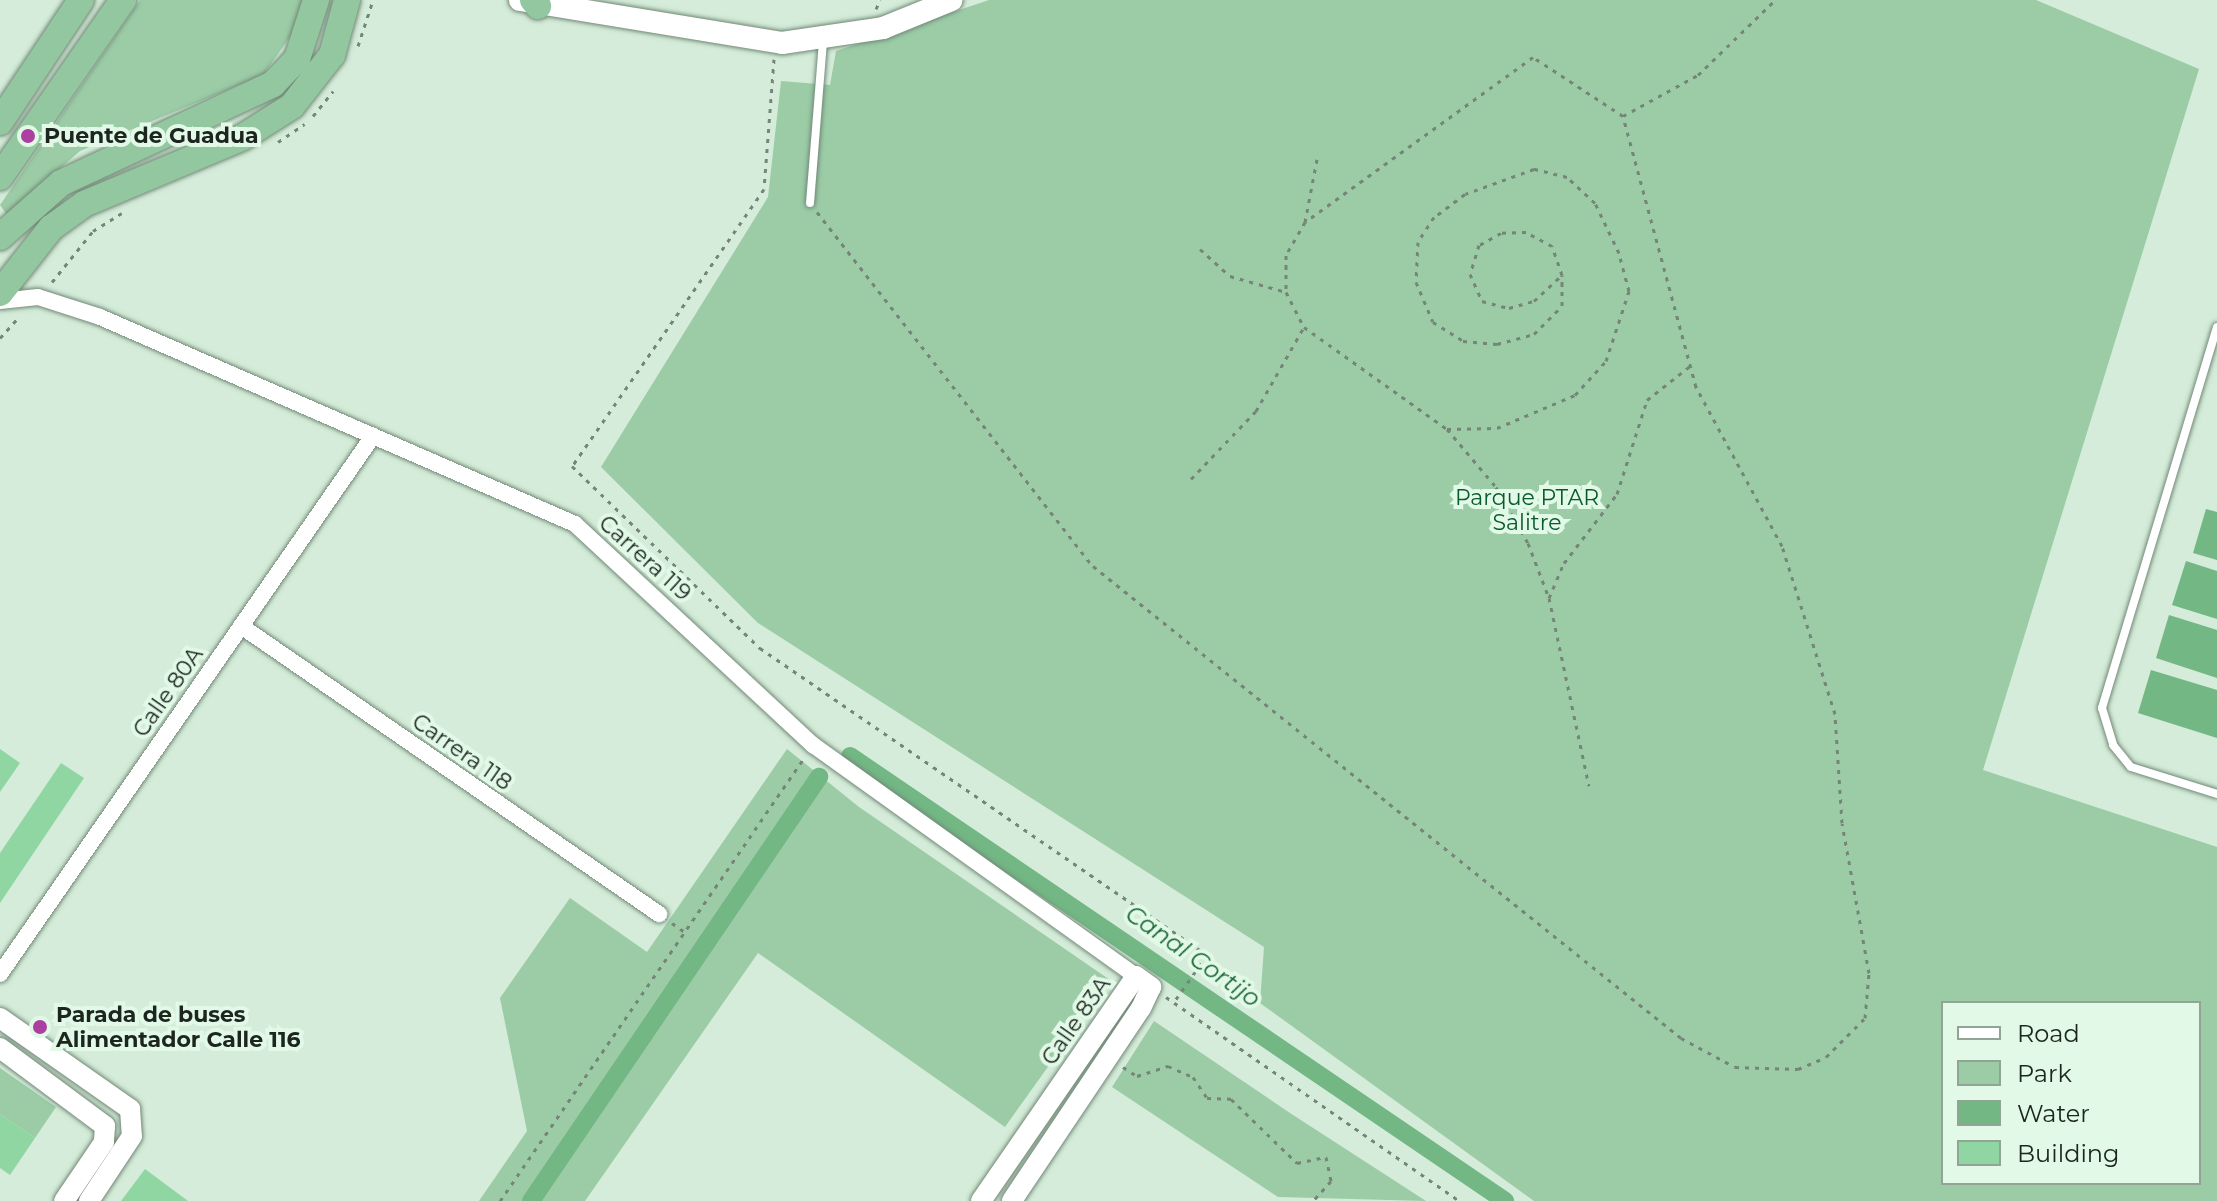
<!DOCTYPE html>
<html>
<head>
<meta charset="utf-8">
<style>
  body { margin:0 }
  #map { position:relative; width:2217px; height:1201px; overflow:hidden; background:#d4ecd9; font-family:Montserrat,sans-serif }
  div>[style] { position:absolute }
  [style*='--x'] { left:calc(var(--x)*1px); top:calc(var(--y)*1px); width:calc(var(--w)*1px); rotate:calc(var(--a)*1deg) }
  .green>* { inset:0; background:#9bcca6 }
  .water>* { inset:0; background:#72b784 }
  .canal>* { height:18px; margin:-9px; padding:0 9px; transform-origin:9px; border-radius:9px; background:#72b784 }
  .building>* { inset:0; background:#90d6a2 }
  .path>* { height:3px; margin-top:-1.5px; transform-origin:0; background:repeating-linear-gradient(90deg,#758578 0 4px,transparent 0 10px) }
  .roads { filter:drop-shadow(0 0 2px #728877) drop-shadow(0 0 2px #728877) }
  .service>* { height:8px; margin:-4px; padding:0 4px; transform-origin:4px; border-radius:4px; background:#fff }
  .minor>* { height:16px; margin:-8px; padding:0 8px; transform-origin:8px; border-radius:8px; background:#fff }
  .tertiary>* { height:20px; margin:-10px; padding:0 10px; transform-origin:10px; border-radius:10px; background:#fff }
  .secondary>* { height:22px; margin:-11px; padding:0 11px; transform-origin:11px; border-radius:11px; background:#fff }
  .trunk>* { height:26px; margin:-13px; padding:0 13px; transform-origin:13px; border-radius:13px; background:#92c79f }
  .dots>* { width:22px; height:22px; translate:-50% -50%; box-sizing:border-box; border:4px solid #e1f9e6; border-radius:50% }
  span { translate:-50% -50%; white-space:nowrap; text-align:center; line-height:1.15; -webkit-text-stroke:8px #e1f9e6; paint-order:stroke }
  .poi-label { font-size:22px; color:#1c251e; font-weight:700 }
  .left { translate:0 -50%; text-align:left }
  .park-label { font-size:22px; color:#095b2d }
  .street-label { font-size:22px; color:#1c251e }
  .water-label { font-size:24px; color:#1a6636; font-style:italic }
  .legend { position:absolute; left:1941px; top:1001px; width:260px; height:184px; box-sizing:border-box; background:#e1f9e6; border:2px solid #92a496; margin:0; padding:10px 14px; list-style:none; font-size:24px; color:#1c251e }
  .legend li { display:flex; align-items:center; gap:16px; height:40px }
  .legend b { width:40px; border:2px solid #92a496 }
</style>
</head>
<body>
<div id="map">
  <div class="green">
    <i style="clip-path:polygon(140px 0,306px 0,300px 23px,263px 75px,80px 151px,7px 215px,0 205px)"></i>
    <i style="clip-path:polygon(evenodd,989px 0,2036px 0,2199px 69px,1983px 770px,2217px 847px,2217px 1201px,1534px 1201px,1260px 1003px,1264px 947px,758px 623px,601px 467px,768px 197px,781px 81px,830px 85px,836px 51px,989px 0,1943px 1003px,2199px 1003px,2199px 1183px,1943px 1183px,1943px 1003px)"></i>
    <i style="clip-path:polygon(787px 749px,859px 807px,1110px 980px,1005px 1127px,758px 953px,585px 1201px,479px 1201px,527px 1131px,500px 998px,570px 898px,647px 952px)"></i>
    <i style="clip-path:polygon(1154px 1021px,1290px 1113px,1426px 1201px,1278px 1197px,1112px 1087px)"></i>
    <i style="clip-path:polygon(0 1068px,56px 1107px,35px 1138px,0 1114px)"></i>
  </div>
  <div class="water">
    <i style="clip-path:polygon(2206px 509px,2217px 512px,2217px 560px,2193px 553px)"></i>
    <i style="clip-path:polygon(2186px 561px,2217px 571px,2217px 619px,2172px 605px)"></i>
    <i style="clip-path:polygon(2169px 615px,2217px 630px,2217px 678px,2156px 658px)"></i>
    <i style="clip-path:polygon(2151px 670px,2217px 690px,2217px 738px,2138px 713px)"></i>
  </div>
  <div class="canal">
    <i style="--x:850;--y:756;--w:792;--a:34.19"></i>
    <i style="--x:531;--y:1201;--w:513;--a:-55.81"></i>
  </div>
  <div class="building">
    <i style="clip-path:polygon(0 749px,20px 763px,0 792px)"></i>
    <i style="clip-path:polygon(61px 763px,84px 778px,0 903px,0 853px)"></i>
    <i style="clip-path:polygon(0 1114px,35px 1138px,10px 1175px,0 1168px)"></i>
    <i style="clip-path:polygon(145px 1169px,188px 1201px,121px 1201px)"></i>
  </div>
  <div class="path">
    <i style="--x:876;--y:9;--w:10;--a:-66"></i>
    <i style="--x:358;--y:46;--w:48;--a:-71.9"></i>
    <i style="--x:774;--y:59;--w:130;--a:94.4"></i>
    <i style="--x:764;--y:189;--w:337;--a:124.7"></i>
    <i style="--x:572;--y:466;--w:262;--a:44.1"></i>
    <i style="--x:760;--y:648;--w:542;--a:34.48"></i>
    <i style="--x:1207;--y:955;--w:57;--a:125.1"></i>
    <i style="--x:313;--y:116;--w:32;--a:-51"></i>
    <i style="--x:1623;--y:116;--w:85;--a:-28.7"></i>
    <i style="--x:1698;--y:75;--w:107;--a:-44.2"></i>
    <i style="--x:278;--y:142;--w:32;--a:-34"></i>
    <i style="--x:817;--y:212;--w:449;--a:52.1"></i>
    <i style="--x:1093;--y:566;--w:754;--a:38.75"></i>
    <i style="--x:1681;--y:1038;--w:61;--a:28.2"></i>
    <i style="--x:1735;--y:1067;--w:63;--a:1.8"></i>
    <i style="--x:1798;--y:1069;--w:30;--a:-23"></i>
    <i style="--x:1826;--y:1057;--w:55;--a:-45"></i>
    <i style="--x:1865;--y:1018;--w:45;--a:-84.9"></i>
    <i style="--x:1869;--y:973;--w:152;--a:-100.2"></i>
    <i style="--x:1842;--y:823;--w:109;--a:-93.7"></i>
    <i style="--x:1835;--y:714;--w:176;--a:-107.5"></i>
    <i style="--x:1782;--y:546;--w:181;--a:-118.4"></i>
    <i style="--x:1696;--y:387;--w:281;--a:-105.1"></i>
    <i style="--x:1623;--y:116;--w:108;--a:-146.8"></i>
    <i style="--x:1533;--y:57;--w:281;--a:144.1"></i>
    <i style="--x:1305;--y:222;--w:38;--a:120"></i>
    <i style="--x:1286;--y:255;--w:37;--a:90"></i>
    <i style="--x:1286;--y:292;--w:39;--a:63"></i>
    <i style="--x:1304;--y:327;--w:176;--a:35.5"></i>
    <i style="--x:1447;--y:429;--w:50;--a:-1.1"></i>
    <i style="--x:1497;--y:428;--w:85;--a:-22.9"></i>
    <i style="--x:1575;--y:395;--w:46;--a:-47.6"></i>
    <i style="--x:1606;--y:361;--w:74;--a:-71.8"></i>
    <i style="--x:1629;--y:291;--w:39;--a:-105"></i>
    <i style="--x:1619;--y:253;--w:55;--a:-115.6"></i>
    <i style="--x:1595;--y:203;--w:38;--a:-137"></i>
    <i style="--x:1567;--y:177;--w:34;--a:-166"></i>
    <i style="--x:1534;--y:169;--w:73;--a:160.1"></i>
    <i style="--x:1465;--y:194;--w:39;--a:143"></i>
    <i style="--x:1434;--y:217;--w:30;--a:123"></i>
    <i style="--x:1418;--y:242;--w:40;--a:92.9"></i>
    <i style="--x:1416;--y:282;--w:43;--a:67"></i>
    <i style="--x:1433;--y:322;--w:36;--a:32"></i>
    <i style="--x:1463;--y:341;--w:34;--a:5"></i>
    <i style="--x:1497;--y:344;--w:38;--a:-15"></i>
    <i style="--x:1534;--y:334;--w:40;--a:-45"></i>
    <i style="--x:1562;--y:306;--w:31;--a:-90"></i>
    <i style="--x:1562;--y:275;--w:31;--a:-109"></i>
    <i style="--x:1552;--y:246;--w:30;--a:-152"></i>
    <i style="--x:1526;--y:232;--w:25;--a:178"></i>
    <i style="--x:1501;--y:233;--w:25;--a:151"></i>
    <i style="--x:1479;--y:245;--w:30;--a:107"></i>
    <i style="--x:1470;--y:274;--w:30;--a:66"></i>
    <i style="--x:1482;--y:301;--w:28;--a:15"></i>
    <i style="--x:1509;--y:308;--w:26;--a:-16"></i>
    <i style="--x:1534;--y:301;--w:38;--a:-43"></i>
    <i style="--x:1305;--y:222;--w:69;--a:-79.2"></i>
    <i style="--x:1200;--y:249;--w:40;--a:42"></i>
    <i style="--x:1230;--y:276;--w:58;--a:15.9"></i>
    <i style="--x:52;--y:282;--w:65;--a:-51.2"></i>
    <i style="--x:93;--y:231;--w:34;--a:-32"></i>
    <i style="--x:0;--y:338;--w:28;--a:-48"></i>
    <i style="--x:1447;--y:429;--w:76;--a:49.8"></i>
    <i style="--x:1496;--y:487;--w:64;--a:60.3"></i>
    <i style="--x:1528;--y:543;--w:59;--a:69.1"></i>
    <i style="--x:1549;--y:598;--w:192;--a:78"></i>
    <i style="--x:1191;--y:479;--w:94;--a:-46.3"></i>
    <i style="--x:1256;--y:411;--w:97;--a:-60.3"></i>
    <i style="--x:1549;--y:598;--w:38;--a:-67"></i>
    <i style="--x:1564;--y:563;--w:87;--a:-52.5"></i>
    <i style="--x:1617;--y:494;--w:99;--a:-72.3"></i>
    <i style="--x:1647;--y:400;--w:55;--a:-38.3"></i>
    <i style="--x:672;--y:923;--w:16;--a:35"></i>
    <i style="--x:1166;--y:997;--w:357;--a:34.8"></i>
    <i style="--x:1123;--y:1067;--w:17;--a:33"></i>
    <i style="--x:1137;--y:1076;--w:33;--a:-18"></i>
    <i style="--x:1168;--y:1066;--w:27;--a:24"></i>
    <i style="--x:1193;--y:1077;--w:25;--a:56"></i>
    <i style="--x:1207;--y:1098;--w:24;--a:2"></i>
    <i style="--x:1231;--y:1099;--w:92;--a:44.1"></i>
    <i style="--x:1297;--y:1163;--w:30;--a:-12"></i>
    <i style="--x:1326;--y:1157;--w:25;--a:78"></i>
    <i style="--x:1331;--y:1181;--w:27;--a:132"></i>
    <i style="--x:500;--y:1201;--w:537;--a:-55.54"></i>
  </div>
  <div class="roads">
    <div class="service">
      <i style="--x:810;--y:203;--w:164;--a:-85.4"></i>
      <i style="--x:2217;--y:327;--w:398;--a:106.8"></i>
      <i style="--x:2102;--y:708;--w:39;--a:73"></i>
      <i style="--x:2113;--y:745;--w:28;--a:51"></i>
      <i style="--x:2131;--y:767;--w:90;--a:17.4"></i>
    </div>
    <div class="minor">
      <i style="--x:0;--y:301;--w:38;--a:-6"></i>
      <i style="--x:38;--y:297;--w:65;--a:17.9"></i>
      <i style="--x:100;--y:317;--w:518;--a:23.55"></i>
      <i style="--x:575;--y:524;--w:325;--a:42.9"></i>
      <i style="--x:813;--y:745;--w:397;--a:35.6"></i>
      <i style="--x:241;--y:626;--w:508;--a:34.57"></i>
      <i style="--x:0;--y:974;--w:655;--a:-55.27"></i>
    </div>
    <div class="tertiary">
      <i style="--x:0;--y:1018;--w:159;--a:35"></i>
      <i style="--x:130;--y:1109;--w:27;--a:86"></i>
      <i style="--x:132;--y:1136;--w:78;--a:123.5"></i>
      <i style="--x:0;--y:1048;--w:131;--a:36.6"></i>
      <i style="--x:105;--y:1126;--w:16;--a:94"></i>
      <i style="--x:104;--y:1142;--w:71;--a:124.1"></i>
      <i style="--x:981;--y:1201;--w:273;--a:-55.4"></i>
      <i style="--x:1136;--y:976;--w:19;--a:36"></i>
      <i style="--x:1151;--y:987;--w:23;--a:115"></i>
      <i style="--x:1141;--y:1008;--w:232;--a:123.8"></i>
    </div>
    <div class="secondary">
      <i style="--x:520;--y:0;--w:266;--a:9.3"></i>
      <i style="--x:782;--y:43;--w:102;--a:-8.4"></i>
      <i style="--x:883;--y:28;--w:74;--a:-22.1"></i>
    </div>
    <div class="trunk">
      <i style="--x:533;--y:0;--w:8;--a:50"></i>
      <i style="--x:0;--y:122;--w:146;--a:-56.4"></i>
      <i style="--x:0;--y:177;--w:216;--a:-55.2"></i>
      <i style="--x:0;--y:237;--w:81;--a:-41.5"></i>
      <i style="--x:61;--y:183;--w:234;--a:-25"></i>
      <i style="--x:273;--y:84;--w:35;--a:-46"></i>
      <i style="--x:297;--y:59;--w:62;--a:-72.1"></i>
      <i style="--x:0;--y:293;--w:83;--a:-51.9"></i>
      <i style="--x:51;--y:228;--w:41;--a:-36"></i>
      <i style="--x:84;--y:204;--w:173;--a:-22.8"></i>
      <i style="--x:243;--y:137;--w:58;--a:-32.3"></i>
      <i style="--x:292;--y:106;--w:65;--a:-51.9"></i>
      <i style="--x:332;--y:55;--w:57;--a:-74.7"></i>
    </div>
  </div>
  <div class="dots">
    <i style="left:28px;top:136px;background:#ab40a1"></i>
    <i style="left:40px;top:1027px;background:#ab40a1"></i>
  </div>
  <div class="poi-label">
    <span class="left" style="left:44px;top:136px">Puente de Guadua</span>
    <span class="left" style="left:56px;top:1027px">Parada de buses<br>Alimentador Calle 116</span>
  </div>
  <div class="park-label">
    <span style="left:1527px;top:510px">Parque PTAR<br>Salitre</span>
  </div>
  <div class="street-label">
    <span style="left:645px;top:558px;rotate:42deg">Carrera 119</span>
    <span style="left:168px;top:692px;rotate:-55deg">Calle 80A</span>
    <span style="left:462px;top:752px;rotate:35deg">Carrera 118</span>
    <span style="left:1076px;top:1021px;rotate:-55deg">Calle 83A</span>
  </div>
  <div class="water-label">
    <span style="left:1193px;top:956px;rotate:35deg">Canal Cortijo</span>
  </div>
  <ul class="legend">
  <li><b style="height:10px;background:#fff"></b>Road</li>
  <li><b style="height:22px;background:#9bcca6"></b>Park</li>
  <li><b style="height:22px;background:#72b784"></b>Water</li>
  <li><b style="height:22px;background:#90d6a2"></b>Building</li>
  </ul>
</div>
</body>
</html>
